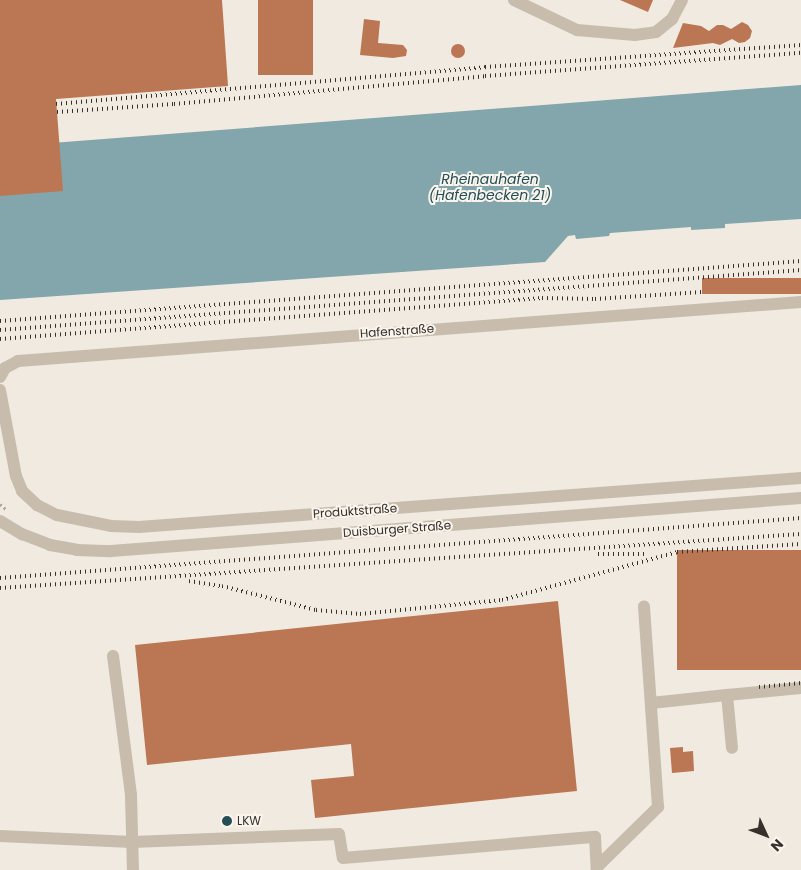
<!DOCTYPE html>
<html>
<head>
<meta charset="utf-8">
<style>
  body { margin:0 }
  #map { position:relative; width:801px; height:870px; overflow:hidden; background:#f1eae0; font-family:Poppins,sans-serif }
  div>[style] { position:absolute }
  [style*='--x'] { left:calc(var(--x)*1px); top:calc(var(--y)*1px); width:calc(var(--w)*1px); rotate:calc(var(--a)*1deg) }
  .water>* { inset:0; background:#82a6ab }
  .building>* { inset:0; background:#bb7654; transform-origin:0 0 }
  .round { border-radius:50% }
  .path>* { height:2.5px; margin-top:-1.25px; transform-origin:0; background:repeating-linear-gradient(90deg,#b4a697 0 2.5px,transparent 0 5px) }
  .minor>* { height:12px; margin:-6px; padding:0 6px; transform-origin:6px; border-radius:6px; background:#c8bcad }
  .rail>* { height:4px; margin-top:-2px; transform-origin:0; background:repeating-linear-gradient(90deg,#37302b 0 1px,transparent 0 5px) }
  .dots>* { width:14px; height:14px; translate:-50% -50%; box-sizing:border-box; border:2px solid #f9f4ec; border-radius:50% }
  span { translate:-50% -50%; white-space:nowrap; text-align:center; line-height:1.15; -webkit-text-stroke:4px #f9f4ec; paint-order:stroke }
  .street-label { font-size:12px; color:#37302b }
  .poi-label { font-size:12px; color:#37302b }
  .left { translate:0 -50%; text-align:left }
  .water-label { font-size:14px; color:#244d55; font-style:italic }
  .north { position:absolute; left:741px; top:810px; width:50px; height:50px; -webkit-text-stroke:4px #f9f4ec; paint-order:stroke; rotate:133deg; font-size:14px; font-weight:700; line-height:20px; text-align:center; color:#37302b }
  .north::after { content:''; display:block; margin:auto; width:18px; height:22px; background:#37302b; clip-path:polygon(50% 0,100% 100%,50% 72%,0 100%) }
</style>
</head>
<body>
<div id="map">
  <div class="water">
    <i style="clip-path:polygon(801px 85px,801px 219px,725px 224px,725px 228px,691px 230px,691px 227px,610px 233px,609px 236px,576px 239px,575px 235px,568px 236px,545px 262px,0 300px,0 147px)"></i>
  </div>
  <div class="building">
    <i style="clip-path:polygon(0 0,222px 0,228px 86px,56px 99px,63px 191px,0 196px)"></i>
    <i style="left:258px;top:0;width:55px;height:75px"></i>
    <i style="clip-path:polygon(620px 0,653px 0,648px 12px)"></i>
    <i style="clip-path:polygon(364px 19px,380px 21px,378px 43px,403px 45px,407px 50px,406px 56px,393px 58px,360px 55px)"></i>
    <i style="clip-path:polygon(742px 22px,748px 25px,752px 31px,750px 38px,745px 42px,739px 43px,732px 39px,720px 45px,713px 43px,673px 48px,683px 23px,701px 26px,709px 31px,717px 25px,723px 25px,731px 29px)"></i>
    <i class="round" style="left:451px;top:44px;width:14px;height:14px"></i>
    <i style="left:801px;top:278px;width:16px;height:99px;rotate:90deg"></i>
    <i style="left:801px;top:550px;width:120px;height:124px;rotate:90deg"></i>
    <i style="clip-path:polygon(558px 601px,577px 791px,315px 818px,311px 780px,354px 776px,351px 744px,147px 765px,135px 645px)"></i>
    <i style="clip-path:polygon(683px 747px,683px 752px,693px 751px,694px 771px,672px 773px,670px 748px)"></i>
  </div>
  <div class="path">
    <i style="--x:0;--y:504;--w:8;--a:40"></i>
  </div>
  <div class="minor">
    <i style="--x:514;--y:0;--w:70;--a:25.5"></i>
    <i style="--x:577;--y:30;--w:58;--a:4.9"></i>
    <i style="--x:635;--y:35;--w:21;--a:-8"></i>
    <i style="--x:656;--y:32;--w:21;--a:-39"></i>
    <i style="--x:672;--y:19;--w:21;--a:-62"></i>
    <i style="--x:0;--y:377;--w:10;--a:-61"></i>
    <i style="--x:5;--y:368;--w:15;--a:-28"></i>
    <i style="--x:18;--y:361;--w:785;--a:-4.31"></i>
    <i style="--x:0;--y:390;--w:87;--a:79.5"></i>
    <i style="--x:16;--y:476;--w:16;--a:68"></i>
    <i style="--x:22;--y:491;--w:21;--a:43"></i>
    <i style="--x:37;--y:505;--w:22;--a:27"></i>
    <i style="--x:57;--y:515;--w:55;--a:11.5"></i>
    <i style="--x:111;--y:526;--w:28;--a:2"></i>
    <i style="--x:139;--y:527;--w:664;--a:-4.23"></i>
    <i style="--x:0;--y:521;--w:26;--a:31"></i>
    <i style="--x:22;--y:534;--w:30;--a:21"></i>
    <i style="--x:50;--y:545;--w:27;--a:10"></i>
    <i style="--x:77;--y:550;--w:34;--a:2"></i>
    <i style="--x:111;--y:551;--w:692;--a:-4.39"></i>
    <i style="--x:113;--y:656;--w:140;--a:82.6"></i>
    <i style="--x:131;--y:795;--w:75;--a:88.5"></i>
    <i style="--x:727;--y:695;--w:74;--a:-5.4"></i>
    <i style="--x:651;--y:703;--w:76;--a:-6"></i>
    <i style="--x:727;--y:695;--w:53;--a:84.6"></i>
    <i style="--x:0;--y:836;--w:132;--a:2.6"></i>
    <i style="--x:132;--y:842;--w:207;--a:-2.2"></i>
    <i style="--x:339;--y:834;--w:24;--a:81"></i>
    <i style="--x:343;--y:858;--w:253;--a:-4.8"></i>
    <i style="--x:595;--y:837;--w:33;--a:87"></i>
    <i style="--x:597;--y:867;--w:86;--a:-44.5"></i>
    <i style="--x:658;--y:807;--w:201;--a:-94"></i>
  </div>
  <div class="rail">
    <i style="--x:56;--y:104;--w:431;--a:-4.9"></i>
    <i style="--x:485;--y:67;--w:317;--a:-4"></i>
    <i style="--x:57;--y:112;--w:117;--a:-3.9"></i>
    <i style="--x:174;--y:104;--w:312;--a:-5.1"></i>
    <i style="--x:485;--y:76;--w:317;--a:-4.2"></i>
    <i style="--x:0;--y:321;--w:803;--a:-4.28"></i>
    <i style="--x:0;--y:330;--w:803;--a:-4.28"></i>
    <i style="--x:0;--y:339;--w:544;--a:-4.33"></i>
    <i style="--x:542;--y:298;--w:53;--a:1.1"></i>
    <i style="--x:595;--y:299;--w:107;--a:-3.7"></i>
    <i style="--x:598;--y:554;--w:50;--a:0"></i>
    <i style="--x:0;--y:578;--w:803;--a:-4.28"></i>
    <i style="--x:189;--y:581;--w:33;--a:9"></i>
    <i style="--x:222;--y:586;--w:97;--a:14.3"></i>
    <i style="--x:316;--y:610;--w:44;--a:5.2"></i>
    <i style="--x:360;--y:614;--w:143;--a:-5.6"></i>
    <i style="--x:502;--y:600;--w:181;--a:-15.3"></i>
    <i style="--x:677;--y:552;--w:124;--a:-3.7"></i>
    <i style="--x:0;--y:588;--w:803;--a:-3.86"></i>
    <i style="--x:759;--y:687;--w:42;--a:-5.4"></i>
  </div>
  <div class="dots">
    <i style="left:227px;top:821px;background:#244d55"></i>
  </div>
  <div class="street-label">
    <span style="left:397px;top:331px;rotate:-4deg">Hafenstraße</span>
    <span style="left:355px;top:511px;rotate:-4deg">Produktstraße</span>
    <span style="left:397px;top:529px;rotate:-4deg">Duisburger Straße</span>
  </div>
  <div class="poi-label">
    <span class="left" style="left:237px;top:821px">LKW</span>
  </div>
  <div class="water-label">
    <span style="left:490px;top:187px">Rheinauhafen<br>(Hafenbecken 21)</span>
  </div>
  <div class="north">N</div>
</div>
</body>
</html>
